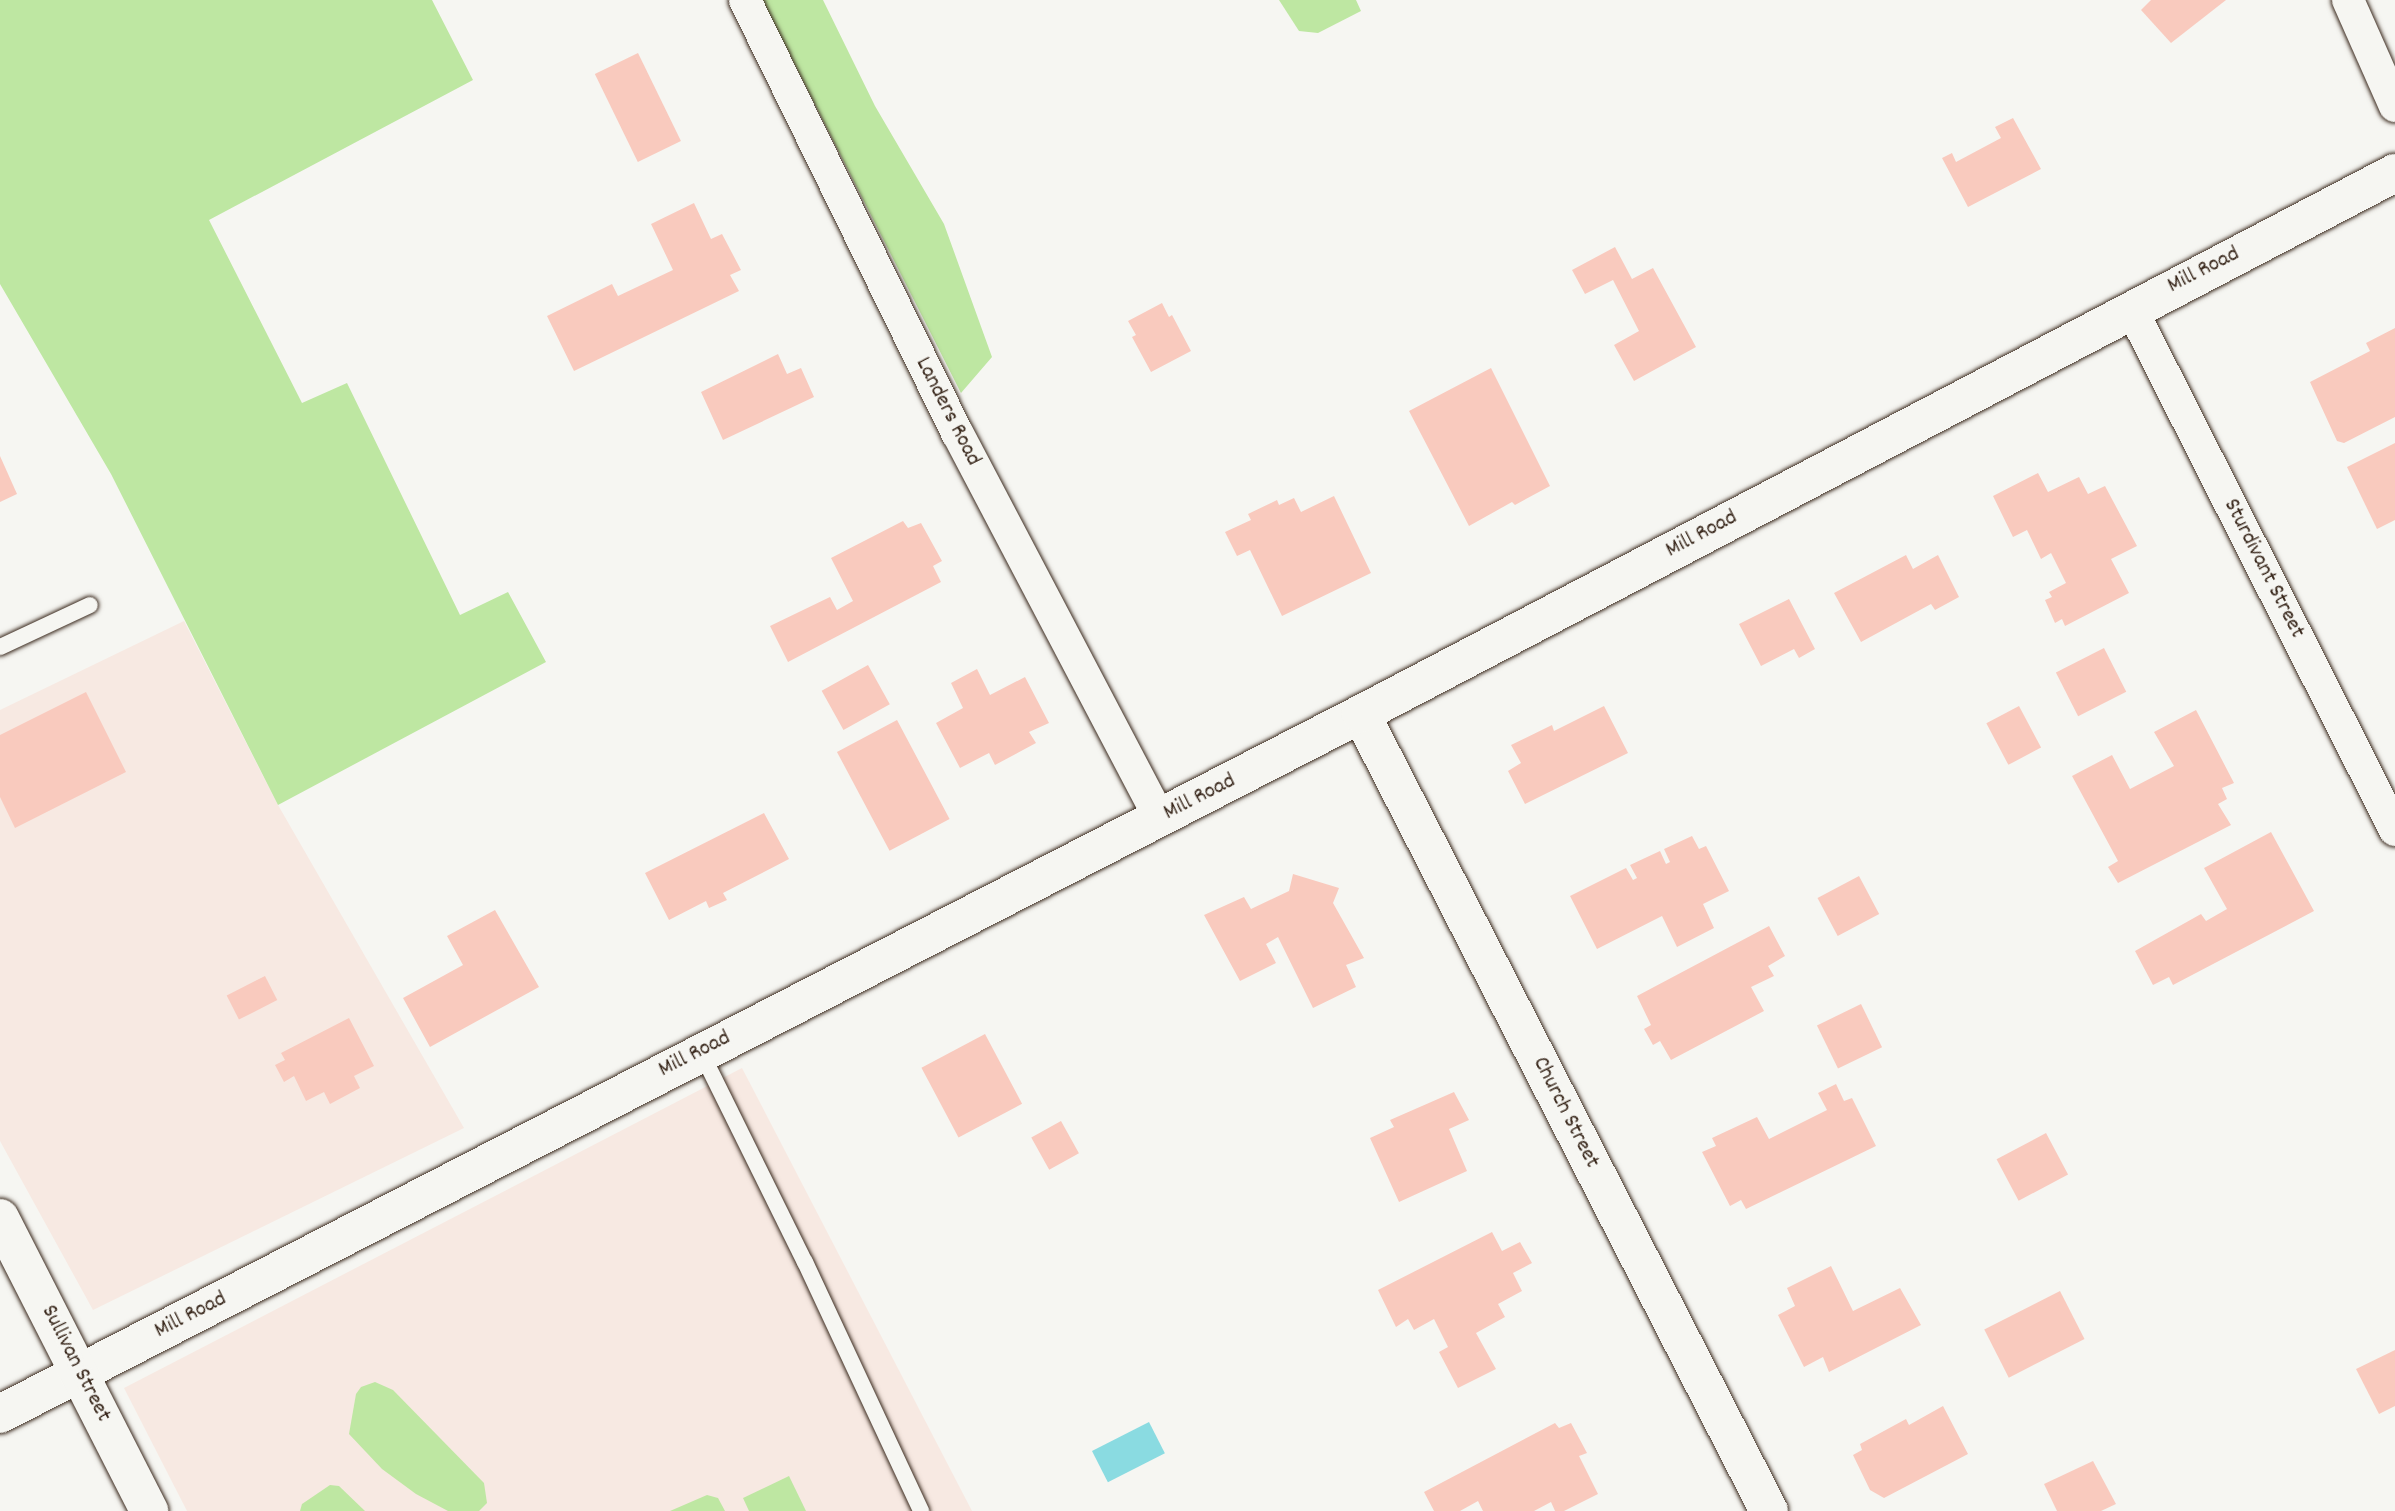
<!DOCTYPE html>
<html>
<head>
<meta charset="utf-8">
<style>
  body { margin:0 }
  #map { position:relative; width:2395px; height:1511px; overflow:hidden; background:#f6f6f2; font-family:Dekko,sans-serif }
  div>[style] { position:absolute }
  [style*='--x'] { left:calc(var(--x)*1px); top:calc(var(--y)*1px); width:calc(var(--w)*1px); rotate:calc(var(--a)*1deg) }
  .built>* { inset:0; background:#f7e9e2 }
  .green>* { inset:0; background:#bee7a2 }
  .water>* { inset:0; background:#8adbe1; transform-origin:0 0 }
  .building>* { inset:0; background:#f9cabe; transform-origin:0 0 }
  .roads { filter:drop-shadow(0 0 2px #3b2a1e) drop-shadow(0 0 2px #3b2a1e) }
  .service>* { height:16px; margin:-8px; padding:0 8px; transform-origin:8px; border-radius:8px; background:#f6f6f2 }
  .minor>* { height:32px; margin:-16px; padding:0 16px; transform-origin:16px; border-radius:16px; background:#f6f6f2 }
  .tertiary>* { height:38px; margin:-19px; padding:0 19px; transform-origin:19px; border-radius:19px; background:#f6f6f2 }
  .secondary>* { height:38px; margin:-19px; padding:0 19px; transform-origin:19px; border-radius:19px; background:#f6f6f2 }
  span { translate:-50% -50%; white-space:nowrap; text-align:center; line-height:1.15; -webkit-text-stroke:7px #f6f6f2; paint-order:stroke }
  .street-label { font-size:23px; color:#3b2a1e }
</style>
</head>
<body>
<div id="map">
  <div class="built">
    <i style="clip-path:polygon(184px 621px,278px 805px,464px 1128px,93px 1310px,0 1141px,0 710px)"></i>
    <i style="clip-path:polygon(742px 1068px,972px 1511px,187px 1511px,124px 1388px)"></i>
  </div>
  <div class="green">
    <i style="clip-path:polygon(0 0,432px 0,473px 80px,209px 220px,302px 403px,347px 383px,460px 615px,508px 592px,546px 662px,278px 805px,111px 474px,0 284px)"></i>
    <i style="clip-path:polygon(762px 0,823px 0,875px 106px,944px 224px,992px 357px,961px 393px)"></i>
    <i style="clip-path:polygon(1279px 0,1356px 0,1361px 11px,1318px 33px,1299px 31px)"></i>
    <i style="clip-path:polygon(375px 1382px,393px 1390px,484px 1483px,487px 1503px,479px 1511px,448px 1511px,416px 1494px,382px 1469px,349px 1434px,356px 1394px,361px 1387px)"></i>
    <i style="clip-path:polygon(789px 1476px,806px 1511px,749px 1511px,743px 1498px)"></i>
    <i style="clip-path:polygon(330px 1485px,339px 1486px,365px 1511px,300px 1511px,302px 1504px)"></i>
    <i style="clip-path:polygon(707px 1495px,718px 1498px,725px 1511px,670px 1511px)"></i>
  </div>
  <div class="water">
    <i style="left:1149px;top:1422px;width:35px;height:64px;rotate:63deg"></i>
  </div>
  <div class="building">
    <i style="clip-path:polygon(2151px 0,2226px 0,2171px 43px,2141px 10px)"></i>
    <i style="left:638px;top:53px;width:98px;height:48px;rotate:64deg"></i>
    <i style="clip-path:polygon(2013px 118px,2041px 169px,1968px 207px,1942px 158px,1952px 153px,1956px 162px,2001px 138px,1995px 127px)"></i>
    <i style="clip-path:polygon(694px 203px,711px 239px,722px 234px,741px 270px,730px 275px,739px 291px,574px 371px,547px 316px,612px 284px,618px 296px,673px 270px,651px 224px)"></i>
    <i style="clip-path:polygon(1615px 247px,1632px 279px,1653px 268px,1696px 347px,1634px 381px,1614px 345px,1639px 331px,1613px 280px,1585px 294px,1572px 270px)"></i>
    <i style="clip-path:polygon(1162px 303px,1169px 317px,1172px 315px,1191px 351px,1151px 372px,1132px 337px,1136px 335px,1128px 321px)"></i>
    <i style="clip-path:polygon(2395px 328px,2395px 417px,2344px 443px,2337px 441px,2310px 382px,2370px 351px,2366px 343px)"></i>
    <i style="clip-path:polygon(778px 354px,787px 374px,801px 368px,814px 397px,723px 440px,701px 392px)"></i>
    <i style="clip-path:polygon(1491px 368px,1550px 486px,1515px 505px,1512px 502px,1469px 526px,1409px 411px)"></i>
    <i style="clip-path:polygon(2395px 443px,2395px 520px,2377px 529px,2347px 467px)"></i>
    <i style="clip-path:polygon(0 456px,17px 494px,0 502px)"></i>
    <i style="clip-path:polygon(2038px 473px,2048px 492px,2079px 477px,2088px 494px,2105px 486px,2137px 546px,2111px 559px,2129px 593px,2065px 626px,2062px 619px,2055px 623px,2045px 600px,2052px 597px,2049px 592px,2066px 583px,2051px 553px,2041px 559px,2027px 530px,2013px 537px,1993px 496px)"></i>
    <i style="clip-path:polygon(1334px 496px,1371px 573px,1282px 616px,1250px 550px,1237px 556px,1225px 532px,1251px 520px,1248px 514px,1277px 500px,1279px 505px,1294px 498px,1301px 512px)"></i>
    <i style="clip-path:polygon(903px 521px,908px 528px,921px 523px,942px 561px,933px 566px,941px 582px,788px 662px,770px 626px,830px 597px,837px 610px,853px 601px,831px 558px)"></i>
    <i style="clip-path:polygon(1906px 555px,1913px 569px,1938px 555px,1959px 597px,1935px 610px,1931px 604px,1861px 642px,1834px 593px)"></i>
    <i style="clip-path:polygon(1789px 599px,1815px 649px,1799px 658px,1794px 649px,1761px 666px,1739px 624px)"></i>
    <i style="left:2104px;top:648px;width:49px;height:54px;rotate:63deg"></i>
    <i style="left:868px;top:665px;width:45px;height:53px;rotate:61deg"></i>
    <i style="clip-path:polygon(977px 669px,990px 695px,1025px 677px,1049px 723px,1029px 732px,1036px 743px,995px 765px,989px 753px,960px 768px,936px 723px,963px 708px,951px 683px)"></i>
    <i style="clip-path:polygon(86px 692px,126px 772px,15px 828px,0 797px,0 735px)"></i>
    <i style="clip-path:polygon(1604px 706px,1628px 753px,1525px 804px,1508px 771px,1521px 763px,1511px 745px,1552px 725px,1554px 731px)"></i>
    <i style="left:2019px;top:706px;width:47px;height:37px;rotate:62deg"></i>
    <i style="clip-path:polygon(2196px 710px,2234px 783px,2222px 788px,2227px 799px,2218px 804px,2231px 825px,2118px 883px,2108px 867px,2118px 861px,2072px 776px,2112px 755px,2130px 789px,2174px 766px,2154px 732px)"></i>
    <i style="left:897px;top:720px;width:112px;height:68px;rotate:62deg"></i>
    <i style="clip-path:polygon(764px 813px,789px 859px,723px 893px,727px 900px,709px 908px,706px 901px,669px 920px,645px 873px)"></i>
    <i style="clip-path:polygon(2271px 832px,2314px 911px,2173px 985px,2169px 977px,2153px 985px,2135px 951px,2201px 914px,2206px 921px,2227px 909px,2204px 868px)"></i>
    <i style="clip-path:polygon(1692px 836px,1699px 849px,1706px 846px,1729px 891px,1703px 904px,1714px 928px,1677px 947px,1662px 916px,1597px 949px,1570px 896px,1626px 868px,1633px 880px,1637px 878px,1630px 865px,1660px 851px,1666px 864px,1670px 862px,1664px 849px)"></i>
    <i style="clip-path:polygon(1293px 874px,1339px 888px,1333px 903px,1364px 958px,1346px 965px,1356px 987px,1313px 1008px,1278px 937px,1266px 944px,1276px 963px,1240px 981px,1204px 915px,1244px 897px,1251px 909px,1289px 891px)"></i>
    <i style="left:1859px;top:876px;width:43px;height:47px;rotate:62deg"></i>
    <i style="clip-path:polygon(495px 910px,539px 987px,430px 1047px,403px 998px,463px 965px,447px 936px)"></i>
    <i style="clip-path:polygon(1769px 926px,1785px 956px,1768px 966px,1774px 976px,1751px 987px,1764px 1011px,1671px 1060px,1660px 1041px,1653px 1045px,1644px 1029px,1651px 1025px,1637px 996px)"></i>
    <i style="left:265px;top:976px;width:27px;height:43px;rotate:63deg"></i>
    <i style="left:1861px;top:1004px;width:48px;height:49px;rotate:64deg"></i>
    <i style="clip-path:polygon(349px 1018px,374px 1066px,354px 1076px,360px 1088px,330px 1104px,324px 1092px,306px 1101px,294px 1076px,284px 1082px,275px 1065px,285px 1060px,281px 1053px)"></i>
    <i style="left:985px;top:1034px;width:79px;height:72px;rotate:62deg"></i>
    <i style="clip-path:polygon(1836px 1084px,1844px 1101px,1852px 1098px,1876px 1146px,1746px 1209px,1741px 1200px,1730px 1206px,1702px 1152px,1716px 1146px,1712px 1138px,1757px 1117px,1769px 1139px,1827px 1110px,1818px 1093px)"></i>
    <i style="clip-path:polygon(1454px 1092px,1469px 1120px,1449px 1129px,1467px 1171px,1399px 1202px,1370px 1138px,1394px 1127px,1390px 1120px)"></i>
    <i style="left:1061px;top:1121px;width:37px;height:34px;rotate:61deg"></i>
    <i style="left:2046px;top:1133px;width:47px;height:56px;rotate:62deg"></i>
    <i style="clip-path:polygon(1492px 1232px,1502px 1251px,1520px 1242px,1532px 1263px,1513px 1273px,1522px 1291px,1498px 1304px,1505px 1317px,1476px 1333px,1496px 1369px,1458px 1388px,1439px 1352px,1448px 1347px,1434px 1319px,1414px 1330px,1408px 1319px,1396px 1327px,1378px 1290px)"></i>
    <i style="clip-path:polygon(1831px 1266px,1853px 1311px,1900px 1288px,1921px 1325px,1829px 1372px,1823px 1357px,1804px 1367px,1778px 1315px,1795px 1306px,1787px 1288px)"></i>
    <i style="left:2060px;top:1291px;width:54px;height:85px;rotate:63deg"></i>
    <i style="clip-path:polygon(2395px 1350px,2395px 1406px,2379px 1414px,2356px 1369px)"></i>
    <i style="clip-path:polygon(1943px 1406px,1968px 1454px,1884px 1498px,1870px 1490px,1853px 1455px,1862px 1450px,1860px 1444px,1906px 1419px,1909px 1425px)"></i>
    <i style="clip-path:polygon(1555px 1423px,1559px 1428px,1571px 1423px,1587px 1453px,1579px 1456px,1598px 1494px,1564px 1511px,1555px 1511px,1551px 1502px,1534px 1511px,1483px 1511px,1478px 1501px,1460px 1511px,1434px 1511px,1424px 1492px)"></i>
    <i style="clip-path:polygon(2093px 1461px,2116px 1504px,2101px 1511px,2057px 1511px,2044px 1484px)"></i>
  </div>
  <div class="roads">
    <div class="service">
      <i style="--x:0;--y:647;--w:99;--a:-25"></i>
      <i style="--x:701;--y:1052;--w:234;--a:63.7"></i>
      <i style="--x:805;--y:1262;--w:275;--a:65"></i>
    </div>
    <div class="minor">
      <i style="--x:745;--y:0;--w:483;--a:63.9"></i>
      <i style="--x:958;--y:434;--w:434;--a:62.3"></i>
      <i style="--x:2348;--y:0;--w:116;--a:66.1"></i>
      <i style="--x:2131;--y:308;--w:585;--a:63.17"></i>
    </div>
    <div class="tertiary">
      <i style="--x:1361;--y:714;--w:895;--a:62.89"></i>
      <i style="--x:0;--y:1414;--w:1530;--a:-27.22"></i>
      <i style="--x:1361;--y:714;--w:1167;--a:-27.62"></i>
    </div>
    <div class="secondary">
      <i style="--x:0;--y:1218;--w:329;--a:63"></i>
    </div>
  </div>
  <div class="street-label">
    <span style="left:2204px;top:271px;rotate:-27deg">Mill Road</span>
    <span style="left:947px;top:412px;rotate:63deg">Landers Road</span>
    <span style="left:1702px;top:535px;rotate:-28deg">Mill Road</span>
    <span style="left:2263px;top:569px;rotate:63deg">Sturdivant Street</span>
    <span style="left:1200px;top:798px;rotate:-27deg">Mill Road</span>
    <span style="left:695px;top:1055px;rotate:-27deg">Mill Road</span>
    <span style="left:1565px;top:1113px;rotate:63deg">Church Street</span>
    <span style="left:191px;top:1316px;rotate:-27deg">Mill Road</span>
    <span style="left:75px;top:1364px;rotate:63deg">Sullivan Street</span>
  </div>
</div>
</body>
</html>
